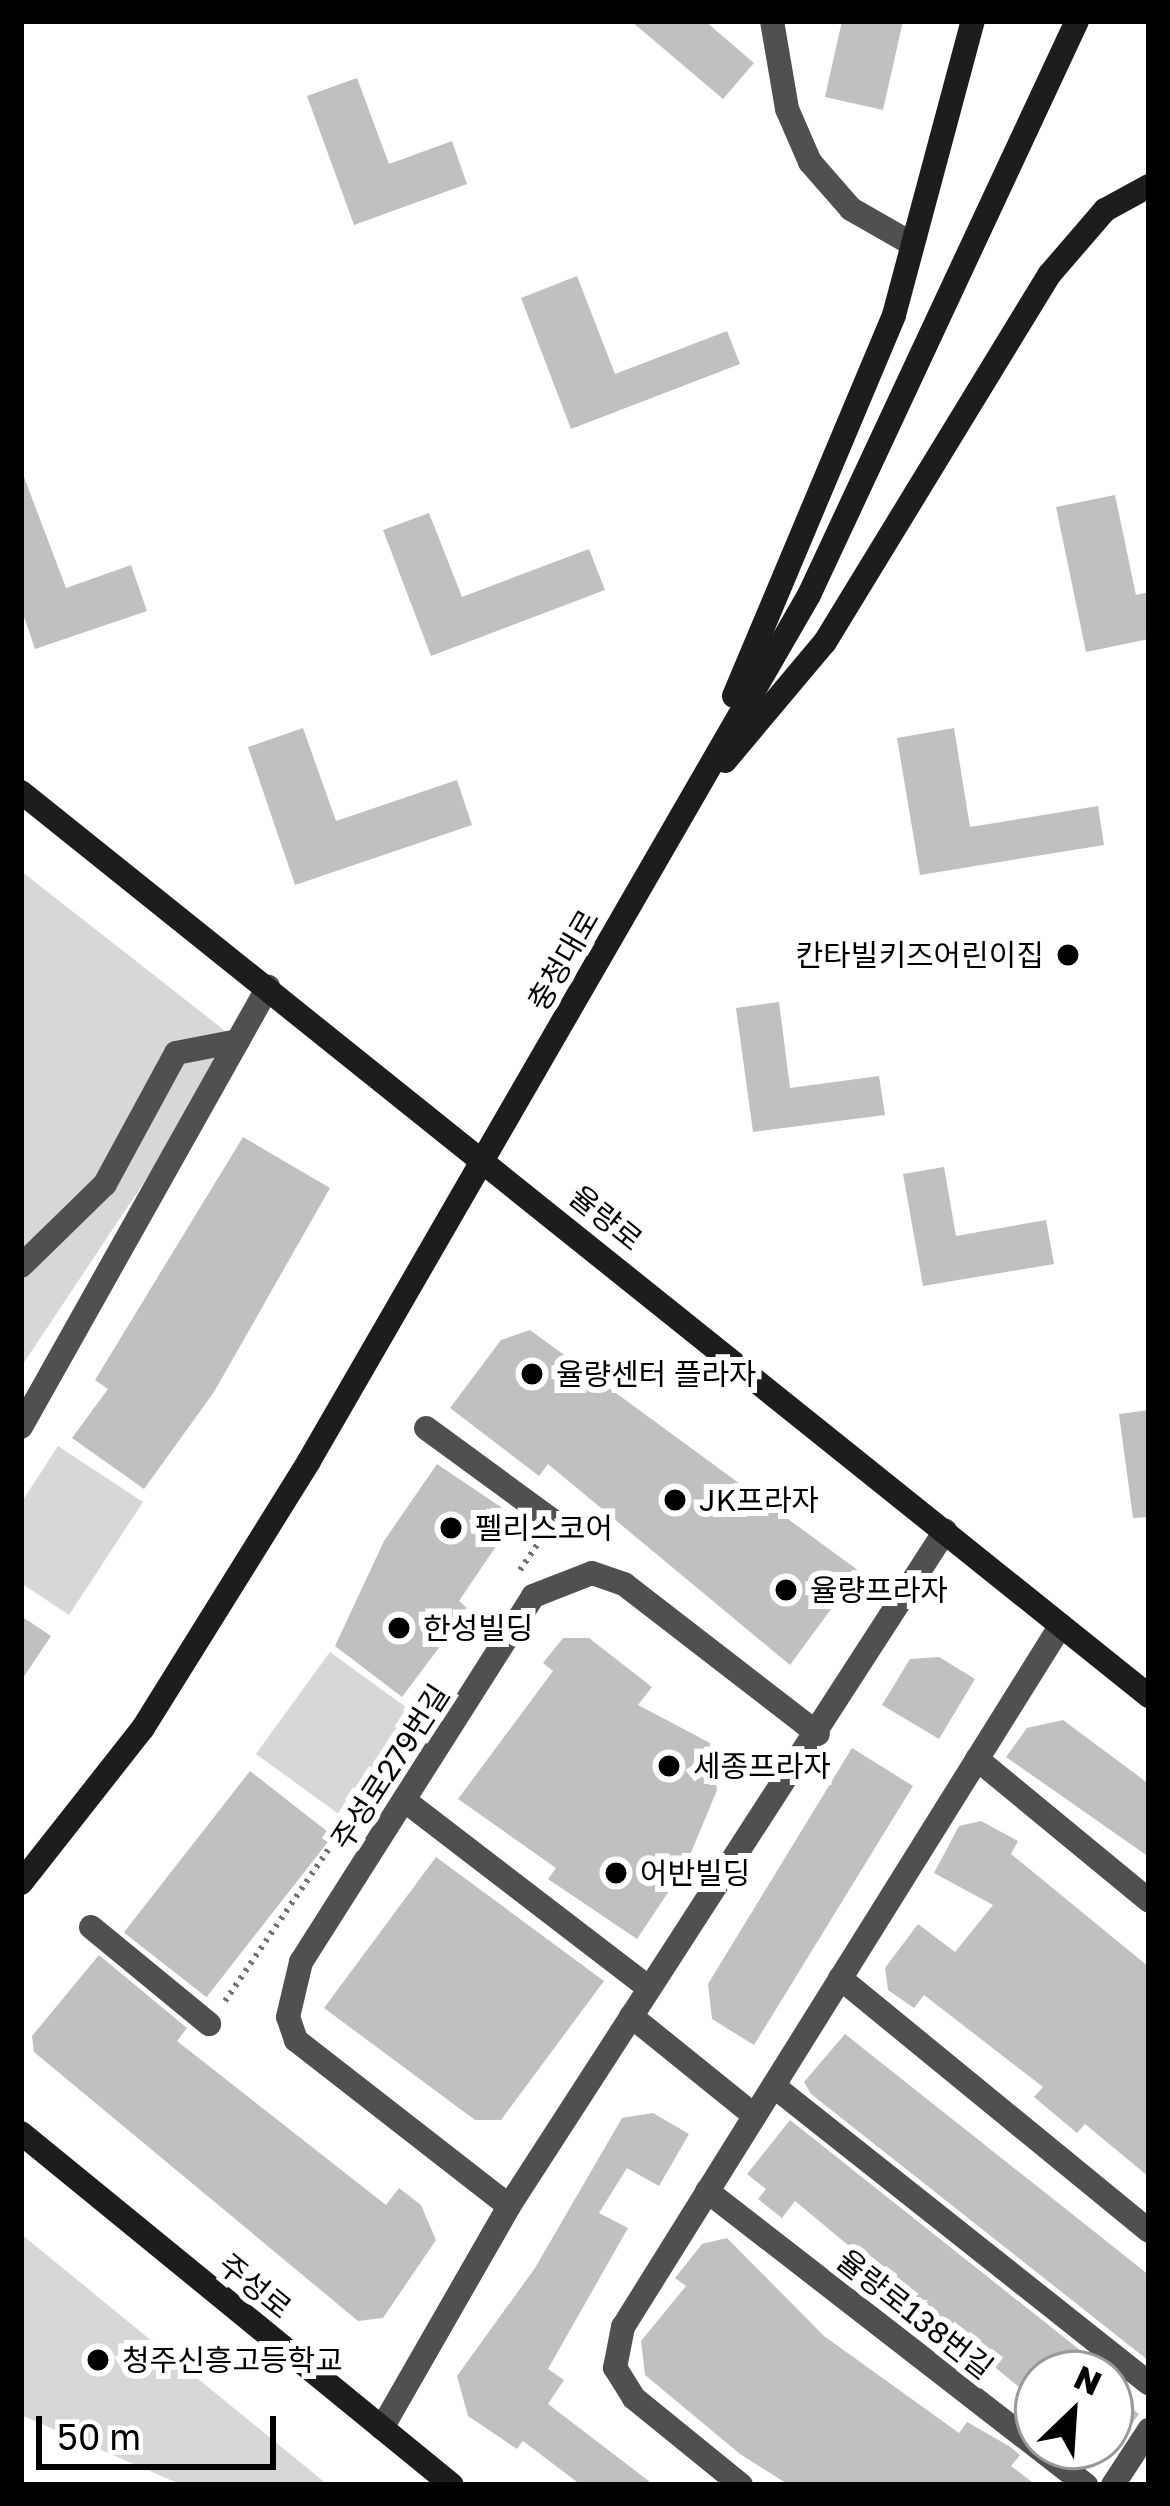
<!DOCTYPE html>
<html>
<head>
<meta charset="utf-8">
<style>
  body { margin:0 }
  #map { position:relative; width:1170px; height:2506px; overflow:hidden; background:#fff; font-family:"Golos Text","Noto Sans KR",sans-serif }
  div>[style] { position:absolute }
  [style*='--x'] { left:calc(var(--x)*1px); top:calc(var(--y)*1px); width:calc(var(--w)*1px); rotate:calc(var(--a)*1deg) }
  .green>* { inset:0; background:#d7d7d7; transform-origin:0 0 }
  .building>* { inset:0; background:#c0c0c0; transform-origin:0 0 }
  .path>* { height:6px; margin-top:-3px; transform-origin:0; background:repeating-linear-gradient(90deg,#727272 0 3px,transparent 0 9px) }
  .street>* { height:24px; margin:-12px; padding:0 12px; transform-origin:12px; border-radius:12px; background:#505050 }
  .secondary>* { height:24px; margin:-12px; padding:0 12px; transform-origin:12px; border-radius:12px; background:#1d1d1d }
  .dots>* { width:33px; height:33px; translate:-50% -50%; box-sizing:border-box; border:6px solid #fff; border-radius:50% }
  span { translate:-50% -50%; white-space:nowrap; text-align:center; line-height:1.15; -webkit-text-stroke:12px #fff; paint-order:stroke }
  .poi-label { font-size:30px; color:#000 }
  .right { translate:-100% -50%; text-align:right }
  .left { translate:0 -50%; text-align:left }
  .street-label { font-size:30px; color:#000 }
  .frame { position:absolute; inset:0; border:24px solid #000; pointer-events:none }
  .north { position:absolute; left:1014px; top:2350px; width:120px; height:120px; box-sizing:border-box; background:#fff; border:3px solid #999; border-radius:50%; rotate:25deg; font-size:33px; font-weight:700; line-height:48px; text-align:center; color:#000 }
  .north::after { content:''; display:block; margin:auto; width:42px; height:54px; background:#000; clip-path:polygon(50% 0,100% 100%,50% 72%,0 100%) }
  .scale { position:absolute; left:36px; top:2416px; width:240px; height:54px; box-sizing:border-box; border:6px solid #000; border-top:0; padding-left:15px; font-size:36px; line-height:42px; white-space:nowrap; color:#000; -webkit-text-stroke:9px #fff; paint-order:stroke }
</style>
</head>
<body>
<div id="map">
  <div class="green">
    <i style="clip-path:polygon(21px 871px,238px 1041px,21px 1367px)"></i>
    <i style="clip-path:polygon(58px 1446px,143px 1502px,69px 1615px,21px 1583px,21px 1503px)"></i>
    <i style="left:330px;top:1652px;width:106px;height:126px;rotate:36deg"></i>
    <i style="clip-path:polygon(21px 2234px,328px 2485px,182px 2485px,21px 2415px)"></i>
  </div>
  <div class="building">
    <i style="clip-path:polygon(631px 21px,705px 21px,754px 63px,723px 99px)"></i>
    <i style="clip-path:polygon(842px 21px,903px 21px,883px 110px,825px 97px)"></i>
    <i style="clip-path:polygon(357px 78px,389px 164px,452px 141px,467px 184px,354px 225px,307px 96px)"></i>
    <i style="clip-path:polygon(577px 276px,615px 374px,727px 331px,740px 364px,571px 429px,521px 298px)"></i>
    <i style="clip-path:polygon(21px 469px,66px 588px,131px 565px,147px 611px,35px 649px,21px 608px)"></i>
    <i style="clip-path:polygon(1115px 495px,1136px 595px,1149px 592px,1149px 639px,1086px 652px,1056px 507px)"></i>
    <i style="clip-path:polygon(429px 513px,462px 597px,589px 549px,605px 590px,431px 656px,383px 530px)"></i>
    <i style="clip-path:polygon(303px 728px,336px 821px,457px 780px,472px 825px,295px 885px,248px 747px)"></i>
    <i style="clip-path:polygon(954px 728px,970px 827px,1098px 806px,1104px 845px,920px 875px,897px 738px)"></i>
    <i style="clip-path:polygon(779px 1002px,790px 1088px,879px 1076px,885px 1115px,753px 1132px,736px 1008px)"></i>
    <i style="clip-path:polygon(243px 1137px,330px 1188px,214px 1392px,144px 1489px,72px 1438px,108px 1389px,95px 1380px)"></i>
    <i style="clip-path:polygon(944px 1167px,956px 1236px,1046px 1220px,1054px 1264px,923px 1286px,903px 1174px)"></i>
    <i style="clip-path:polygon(530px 1330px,859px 1571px,790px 1665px,548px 1464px,539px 1476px,450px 1408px,501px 1340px)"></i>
    <i style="clip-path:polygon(1149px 1410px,1149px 1517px,1133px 1518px,1119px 1414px)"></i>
    <i style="clip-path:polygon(437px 1464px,511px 1514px,511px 1524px,459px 1601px,468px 1609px,402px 1697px,335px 1646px,384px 1541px)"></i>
    <i style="clip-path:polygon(21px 1616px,51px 1636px,21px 1681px)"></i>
    <i style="clip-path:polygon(563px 1638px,589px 1638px,652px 1687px,638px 1705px,710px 1743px,717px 1790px,685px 1867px,637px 1939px,548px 1879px,556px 1868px,458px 1799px,553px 1671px,543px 1663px)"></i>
    <i style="clip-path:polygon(939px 1657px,975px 1679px,939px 1739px,882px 1705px,910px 1659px)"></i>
    <i style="clip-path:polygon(1063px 1720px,1149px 1784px,1149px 1857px,1006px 1757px,1027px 1728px)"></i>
    <i style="clip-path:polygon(852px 1748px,913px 1786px,754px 2045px,712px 2019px,708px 1984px)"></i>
    <i style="left:250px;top:1771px;width:105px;height:205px;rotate:38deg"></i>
    <i style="clip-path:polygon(981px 1821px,1018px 1841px,1011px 1854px,1149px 1967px,1149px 2177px,1085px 2124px,1077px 2133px,1034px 2097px,1043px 2087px,924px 1995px,914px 2008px,888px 1990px,885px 1968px,918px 1924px,955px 1952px,993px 1905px,934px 1873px,959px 1826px)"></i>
    <i style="clip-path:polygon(436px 1857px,604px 1981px,501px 2120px,475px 2120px,324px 2008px)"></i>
    <i style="clip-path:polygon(99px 1955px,187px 2028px,177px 2041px,386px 2205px,399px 2188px,421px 2205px,436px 2240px,383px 2318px,358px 2321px,34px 2052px,32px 2036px)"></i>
    <i style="clip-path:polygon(845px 2034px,1149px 2275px,1149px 2361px,811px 2094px,804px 2082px)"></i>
    <i style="clip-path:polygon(653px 2113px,689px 2134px,659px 2186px,627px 2168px,599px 2213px,628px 2228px,548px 2369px,564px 2380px,548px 2404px,654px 2485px,581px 2485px,523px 2441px,517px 2449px,468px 2416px,457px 2376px,535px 2268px,622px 2118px)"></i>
    <i style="clip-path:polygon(790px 2120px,1095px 2362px,1086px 2374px,1038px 2374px,1038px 2403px,795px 2201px,782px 2218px,758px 2199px,766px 2189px,747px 2174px)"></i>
    <i style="clip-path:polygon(727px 2238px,824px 2336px,959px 2433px,967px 2422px,1009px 2446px,1020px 2455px,1011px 2466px,1036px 2485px,789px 2485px,740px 2454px,645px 2375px,641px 2341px,686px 2286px,675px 2278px,702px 2244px)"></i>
    <i style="clip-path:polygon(1110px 2393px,1139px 2414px,1110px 2454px)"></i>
  </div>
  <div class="path">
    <i style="--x:520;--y:1570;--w:34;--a:-56"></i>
    <i style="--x:225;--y:2001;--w:358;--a:-55.7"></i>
  </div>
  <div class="street">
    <i style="--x:772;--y:21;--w:89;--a:80.3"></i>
    <i style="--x:787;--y:109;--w:58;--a:66.5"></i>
    <i style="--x:810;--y:162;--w:62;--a:48.9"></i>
    <i style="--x:851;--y:209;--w:70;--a:29.8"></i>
    <i style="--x:21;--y:1266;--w:117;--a:-44.3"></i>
    <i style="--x:105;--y:1184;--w:149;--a:-61.5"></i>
    <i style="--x:176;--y:1053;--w:63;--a:-11"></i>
    <i style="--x:21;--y:1427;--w:505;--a:-60.69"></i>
    <i style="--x:426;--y:1428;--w:157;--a:36.2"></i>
    <i style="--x:977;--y:1759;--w:223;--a:39.5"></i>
    <i style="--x:404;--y:1800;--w:309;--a:37.5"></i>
    <i style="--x:91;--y:1927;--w:153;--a:39.4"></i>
    <i style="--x:840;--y:1978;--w:399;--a:39.3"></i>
    <i style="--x:631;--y:2016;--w:159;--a:38.9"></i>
    <i style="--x:775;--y:2087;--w:477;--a:38.4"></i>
    <i style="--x:707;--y:2191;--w:480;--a:37.8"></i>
    <i style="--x:509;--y:2206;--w:270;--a:-142.1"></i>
    <i style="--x:296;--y:2040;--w:24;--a:-109"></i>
    <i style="--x:288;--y:2017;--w:57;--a:-76.7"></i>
    <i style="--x:301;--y:1962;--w:433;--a:-57.6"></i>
    <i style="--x:533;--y:1596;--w:63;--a:-21.3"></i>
    <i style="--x:592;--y:1573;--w:34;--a:19"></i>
    <i style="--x:624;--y:1584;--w:245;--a:37.7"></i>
    <i style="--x:382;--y:2428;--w:256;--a:-60.2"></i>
    <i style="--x:509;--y:2206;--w:804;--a:-57.14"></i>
    <i style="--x:741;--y:2485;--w:138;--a:-140.9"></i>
    <i style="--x:634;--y:2398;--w:36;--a:-122"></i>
    <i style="--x:615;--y:2368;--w:42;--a:-79"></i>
    <i style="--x:623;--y:2327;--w:827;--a:-58.04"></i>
    <i style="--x:1113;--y:2485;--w:66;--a:-56.8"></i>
  </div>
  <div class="secondary">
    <i style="--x:734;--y:696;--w:413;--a:-67.2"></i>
    <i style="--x:894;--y:315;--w:304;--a:-75"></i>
    <i style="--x:725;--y:761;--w:155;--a:-50"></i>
    <i style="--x:825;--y:642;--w:430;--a:-58.6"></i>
    <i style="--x:1049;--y:275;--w:86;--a:-49.3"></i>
    <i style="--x:1105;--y:210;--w:50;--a:-28.6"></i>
    <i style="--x:21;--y:792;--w:1446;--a:38.71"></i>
    <i style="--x:21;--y:1883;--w:197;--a:-51.8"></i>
    <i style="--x:143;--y:1728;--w:314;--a:-58.1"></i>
    <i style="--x:309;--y:1461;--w:1000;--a:-60"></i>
    <i style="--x:809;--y:595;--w:633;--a:-64.97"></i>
    <i style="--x:21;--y:2133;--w:556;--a:39.24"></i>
  </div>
  <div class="dots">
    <i style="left:1068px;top:955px;background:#000"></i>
    <i style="left:532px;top:1374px;background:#000"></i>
    <i style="left:675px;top:1500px;background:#000"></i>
    <i style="left:451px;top:1528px;background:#000"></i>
    <i style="left:786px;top:1590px;background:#000"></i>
    <i style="left:399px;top:1628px;background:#000"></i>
    <i style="left:669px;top:1766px;background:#000"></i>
    <i style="left:616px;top:1873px;background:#000"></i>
    <i style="left:98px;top:2360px;background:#000"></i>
  </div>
  <div class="poi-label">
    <span class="right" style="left:1044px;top:955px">칸타빌키즈어린이집</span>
    <span class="left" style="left:556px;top:1374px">율량센터 플라자</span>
    <span class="left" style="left:699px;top:1500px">JK프라자</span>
    <span class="left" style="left:475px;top:1528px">펠리스코어</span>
    <span class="left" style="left:810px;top:1590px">율량프라자</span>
    <span class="left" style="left:423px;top:1628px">한성빌딩</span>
    <span class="left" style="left:693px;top:1766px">세종프라자</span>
    <span class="left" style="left:640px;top:1873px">어반빌딩</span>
    <span class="left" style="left:122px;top:2360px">청주신흥고등학교</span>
  </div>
  <div class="street-label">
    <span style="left:563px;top:960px;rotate:-60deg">충청대로</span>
    <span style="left:606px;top:1218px;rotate:39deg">율량로</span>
    <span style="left:390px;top:1767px;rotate:-57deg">주성로279번길</span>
    <span style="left:255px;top:2286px;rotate:39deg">주성로</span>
    <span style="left:915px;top:2314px;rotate:38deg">율량로138번길</span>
  </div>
  <div class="frame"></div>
  <div class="north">N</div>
  <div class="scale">50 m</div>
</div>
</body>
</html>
